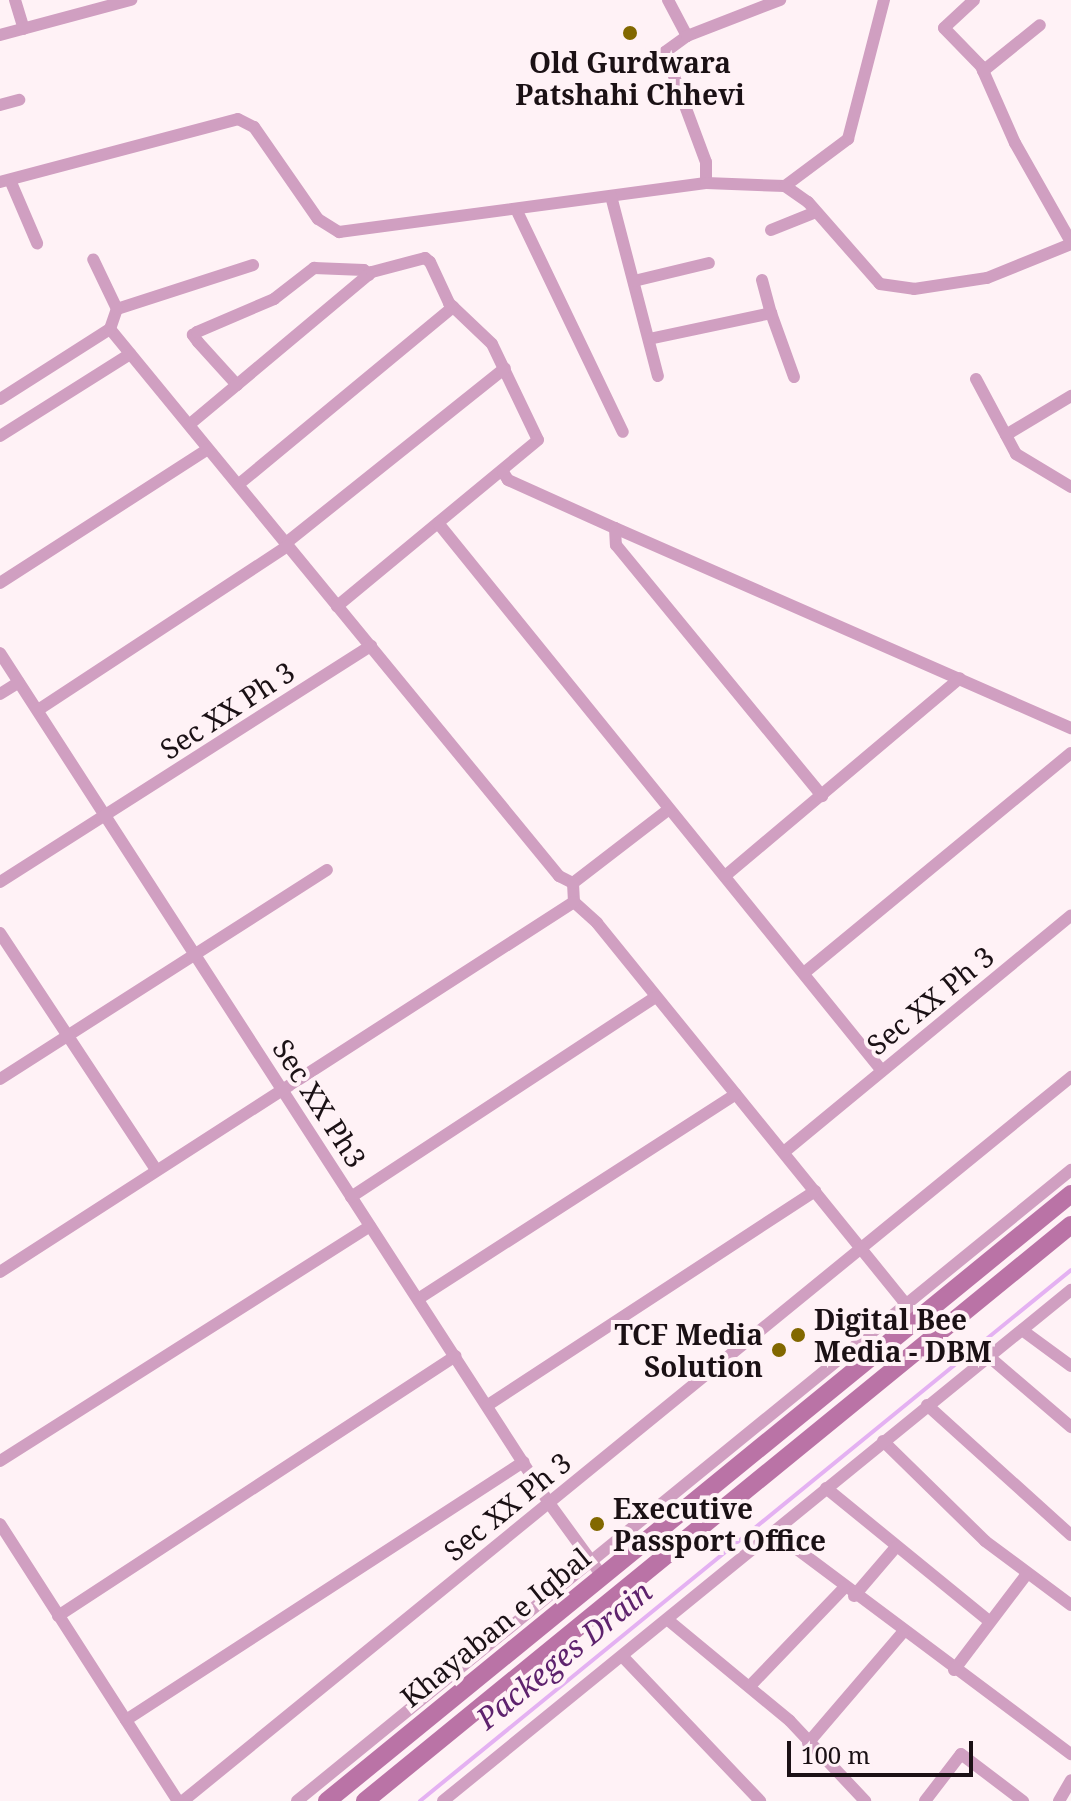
<!DOCTYPE html>
<html>
<head>
<meta charset="utf-8">
<style>
  body { margin:0 }
  #map { position:relative; width:1071px; height:1801px; overflow:hidden; background:#fff2f6; font-family:"Noto Serif",serif }
  div>[style] { position:absolute }
  [style*='--x'] { left:calc(var(--x)*1px); top:calc(var(--y)*1px); width:calc(var(--w)*1px); rotate:calc(var(--a)*1deg) }
  .stream>* { height:4px; margin:-2px; padding:0 2px; transform-origin:2px; border-radius:2px; background:#e4b1f2 }
  .street>* { height:12px; margin:-6px; padding:0 6px; transform-origin:6px; border-radius:6px; background:#d09fc1 }
  .secondary>* { height:18px; margin:-9px; padding:0 9px; transform-origin:9px; border-radius:9px; background:#ba73a6 }
  .dots>* { width:22px; height:22px; translate:-50% -50%; box-sizing:border-box; border:4px solid #fff2f6; border-radius:50% }
  span { translate:-50% -50%; white-space:nowrap; text-align:center; line-height:1.15; -webkit-text-stroke:8px #fff2f6; paint-order:stroke }
  .poi-label { font-size:28px; color:#1b1115; font-weight:700 }
  .left { translate:0 -50%; text-align:left }
  .right { translate:-100% -50%; text-align:right }
  .street-label { font-size:28px; color:#1b1115 }
  .water-label { font-size:30px; color:#5e226d; font-style:italic }
  .scale { position:absolute; left:787px; top:1741px; width:186px; height:36px; box-sizing:border-box; border:4px solid #1b1115; border-top:0; padding-left:10px; font-size:24px; line-height:28px; white-space:nowrap; color:#1b1115; -webkit-text-stroke:6px #fff2f6; paint-order:stroke }
</style>
</head>
<body>
<div id="map">
  <div class="stream">
    <i style="--x:420;--y:1801;--w:840;--a:-39.2"></i>
  </div>
  <div class="street">
    <i style="--x:15;--y:0;--w:30;--a:73"></i>
    <i style="--x:668;--y:0;--w:41;--a:62.2"></i>
    <i style="--x:687;--y:36;--w:27;--a:144"></i>
    <i style="--x:665;--y:52;--w:117;--a:69.6"></i>
    <i style="--x:706;--y:162;--w:21;--a:90"></i>
    <i style="--x:974;--y:0;--w:41;--a:137"></i>
    <i style="--x:944;--y:28;--w:53;--a:45.8"></i>
    <i style="--x:981;--y:66;--w:84;--a:66.2"></i>
    <i style="--x:1015;--y:143;--w:114;--a:60.5"></i>
    <i style="--x:0;--y:35;--w:136;--a:-15"></i>
    <i style="--x:687;--y:36;--w:100;--a:-21.2"></i>
    <i style="--x:983;--y:71;--w:73;--a:-38.9"></i>
    <i style="--x:0;--y:105;--w:20;--a:-15"></i>
    <i style="--x:10;--y:180;--w:69;--a:66.8"></i>
    <i style="--x:0;--y:182;--w:246;--a:-14.8"></i>
    <i style="--x:238;--y:119;--w:18;--a:27"></i>
    <i style="--x:254;--y:127;--w:112;--a:55.2"></i>
    <i style="--x:318;--y:219;--w:25;--a:32"></i>
    <i style="--x:339;--y:232;--w:370;--a:-7.6"></i>
    <i style="--x:706;--y:183;--w:79;--a:2.2"></i>
    <i style="--x:785;--y:186;--w:79;--a:-36.7"></i>
    <i style="--x:848;--y:139;--w:144;--a:-75.5"></i>
    <i style="--x:785;--y:186;--w:28;--a:35"></i>
    <i style="--x:808;--y:202;--w:109;--a:48.7"></i>
    <i style="--x:880;--y:284;--w:34;--a:8"></i>
    <i style="--x:914;--y:289;--w:74;--a:-8.6"></i>
    <i style="--x:987;--y:278;--w:91;--a:-22"></i>
    <i style="--x:611;--y:196;--w:186;--a:75.4"></i>
    <i style="--x:516;--y:209;--w:247;--a:64.4"></i>
    <i style="--x:771;--y:230;--w:48;--a:-21.8"></i>
    <i style="--x:762;--y:280;--w:34;--a:75"></i>
    <i style="--x:634;--y:281;--w:77;--a:-13.5"></i>
    <i style="--x:117;--y:309;--w:143;--a:-17.9"></i>
    <i style="--x:110;--y:329;--w:708;--a:50.62"></i>
    <i style="--x:559;--y:876;--w:16;--a:27"></i>
    <i style="--x:573;--y:883;--w:19;--a:87"></i>
    <i style="--x:574;--y:902;--w:31;--a:42"></i>
    <i style="--x:597;--y:923;--w:510;--a:50.97"></i>
    <i style="--x:649;--y:339;--w:125;--a:-12"></i>
    <i style="--x:771;--y:313;--w:68;--a:70.2"></i>
    <i style="--x:976;--y:379;--w:85;--a:61.9"></i>
    <i style="--x:1016;--y:454;--w:64;--a:31"></i>
    <i style="--x:237;--y:385;--w:58;--a:-132.2"></i>
    <i style="--x:198;--y:342;--w:9;--a:-126"></i>
    <i style="--x:193;--y:335;--w:5;--a:-37"></i>
    <i style="--x:197;--y:332;--w:84;--a:-23.2"></i>
    <i style="--x:274;--y:299;--w:51;--a:-37.8"></i>
    <i style="--x:314;--y:268;--w:50;--a:2.3"></i>
    <i style="--x:364;--y:270;--w:7;--a:45"></i>
    <i style="--x:0;--y:399;--w:130;--a:-32.5"></i>
    <i style="--x:110;--y:329;--w:21;--a:-71"></i>
    <i style="--x:117;--y:309;--w:55;--a:-115.6"></i>
    <i style="--x:190;--y:424;--w:237;--a:-39.9"></i>
    <i style="--x:372;--y:272;--w:55;--a:-14.8"></i>
    <i style="--x:425;--y:258;--w:6;--a:39"></i>
    <i style="--x:430;--y:262;--w:45;--a:65.1"></i>
    <i style="--x:449;--y:303;--w:59;--a:43.6"></i>
    <i style="--x:492;--y:344;--w:106;--a:64.4"></i>
    <i style="--x:538;--y:440;--w:261;--a:140.4"></i>
    <i style="--x:1006;--y:435;--w:76;--a:-31"></i>
    <i style="--x:0;--y:436;--w:154;--a:-32.2"></i>
    <i style="--x:503;--y:472;--w:9;--a:58"></i>
    <i style="--x:508;--y:480;--w:117;--a:24.2"></i>
    <i style="--x:615;--y:528;--w:498;--a:23.7"></i>
    <i style="--x:239;--y:484;--w:278;--a:-39.6"></i>
    <i style="--x:438;--y:523;--w:705;--a:50.98"></i>
    <i style="--x:615;--y:528;--w:17;--a:87"></i>
    <i style="--x:616;--y:545;--w:325;--a:50.6"></i>
    <i style="--x:286;--y:543;--w:280;--a:-38.6"></i>
    <i style="--x:0;--y:583;--w:247;--a:-32.8"></i>
    <i style="--x:0;--y:653;--w:1012;--a:57.14"></i>
    <i style="--x:549;--y:1503;--w:90;--a:54"></i>
    <i style="--x:0;--y:694;--w:22;--a:-32"></i>
    <i style="--x:38;--y:710;--w:299;--a:-33.3"></i>
    <i style="--x:725;--y:876;--w:307;--a:-40.1"></i>
    <i style="--x:0;--y:882;--w:440;--a:-32.5"></i>
    <i style="--x:573;--y:883;--w:121;--a:-37.6"></i>
    <i style="--x:0;--y:933;--w:284;--a:56.6"></i>
    <i style="--x:804;--y:973;--w:346;--a:-39.5"></i>
    <i style="--x:0;--y:1079;--w:388;--a:-32.6"></i>
    <i style="--x:784;--y:1152;--w:372;--a:-39.5"></i>
    <i style="--x:351;--y:1197;--w:364;--a:-33.3"></i>
    <i style="--x:0;--y:1272;--w:683;--a:-32.81"></i>
    <i style="--x:418;--y:1299;--w:378;--a:-32.8"></i>
    <i style="--x:1022;--y:1330;--w:61;--a:36.3"></i>
    <i style="--x:987;--y:1355;--w:111;--a:40.6"></i>
    <i style="--x:488;--y:1405;--w:391;--a:-33.2"></i>
    <i style="--x:927;--y:1405;--w:194;--a:42.1"></i>
    <i style="--x:883;--y:1441;--w:143;--a:44.4"></i>
    <i style="--x:985;--y:1541;--w:107;--a:36.7"></i>
    <i style="--x:0;--y:1461;--w:438;--a:-32.4"></i>
    <i style="--x:826;--y:1488;--w:209;--a:39.2"></i>
    <i style="--x:0;--y:1524;--w:329;--a:57.3"></i>
    <i style="--x:774;--y:1532;--w:371;--a:36.8"></i>
    <i style="--x:854;--y:1596;--w:65;--a:-49.4"></i>
    <i style="--x:58;--y:1616;--w:475;--a:-33.2"></i>
    <i style="--x:668;--y:1620;--w:158;--a:39.6"></i>
    <i style="--x:790;--y:1721;--w:110;--a:46.8"></i>
    <i style="--x:623;--y:1657;--w:199;--a:46.4"></i>
    <i style="--x:954;--y:1670;--w:119;--a:-52.8"></i>
    <i style="--x:750;--y:1686;--w:136;--a:-46.2"></i>
    <i style="--x:126;--y:1720;--w:474;--a:-33"></i>
    <i style="--x:808;--y:1743;--w:146;--a:-49.4"></i>
    <i style="--x:183;--y:1801;--w:1146;--a:-39.19"></i>
    <i style="--x:297;--y:1801;--w:999;--a:-39.19"></i>
    <i style="--x:443;--y:1801;--w:810;--a:-39.14"></i>
    <i style="--x:925;--y:1801;--w:59;--a:-52.5"></i>
    <i style="--x:961;--y:1754;--w:78;--a:37.2"></i>
    <i style="--x:1059;--y:1801;--w:24;--a:-60"></i>
  </div>
  <div class="secondary">
    <i style="--x:327;--y:1801;--w:960;--a:-39.21"></i>
    <i style="--x:365;--y:1801;--w:911;--a:-39.21"></i>
  </div>
  <div class="dots">
    <i style="left:630px;top:33px;background:#826800"></i>
    <i style="left:798px;top:1335px;background:#826800"></i>
    <i style="left:779px;top:1350px;background:#826800"></i>
    <i style="left:597px;top:1524px;background:#826800"></i>
  </div>
  <div class="poi-label">
    <span style="left:630px;top:78px">Old Gurdwara<br>Patshahi Chhevi</span>
    <span class="left" style="left:814px;top:1335px">Digital Bee<br>Media - DBM</span>
    <span class="right" style="left:763px;top:1350px">TCF Media<br>Solution</span>
    <span class="left" style="left:613px;top:1524px">Executive<br>Passport Office</span>
  </div>
  <div class="street-label">
    <span style="left:227px;top:710px;rotate:-33deg">Sec XX Ph 3</span>
    <span style="left:930px;top:1000px;rotate:-39deg">Sec XX Ph 3</span>
    <span style="left:320px;top:1103px;rotate:57deg">Sec XX Ph3</span>
    <span style="left:507px;top:1506px;rotate:-39deg">Sec XX Ph 3</span>
    <span style="left:495px;top:1627px;rotate:-39deg">Khayaban e Iqbal</span>
  </div>
  <div class="water-label">
    <span style="left:564px;top:1655px;rotate:-39deg">Packeges Drain</span>
  </div>
  <div class="scale">100 m</div>
</div>
</body>
</html>
